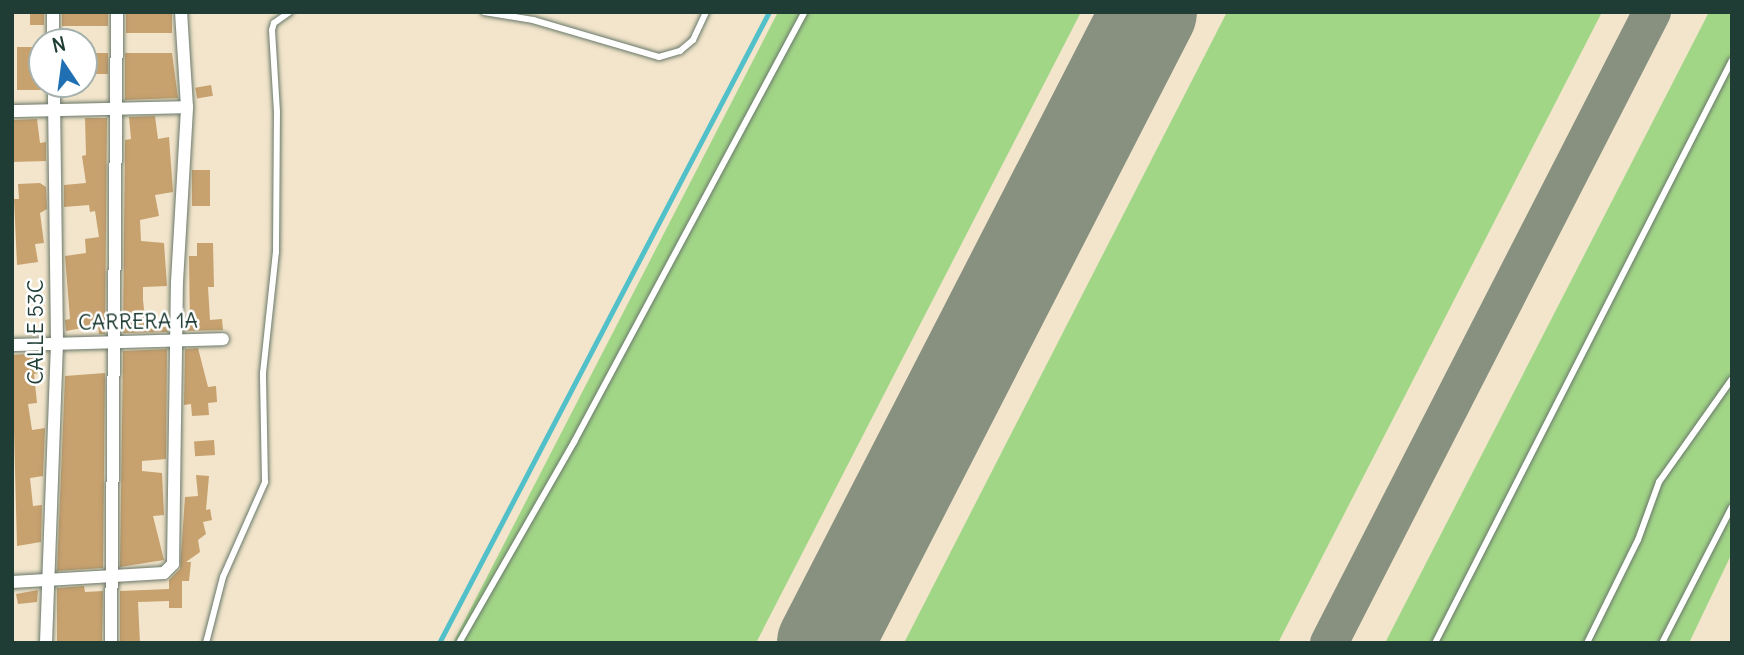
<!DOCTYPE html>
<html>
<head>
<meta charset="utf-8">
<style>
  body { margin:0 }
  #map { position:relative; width:1744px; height:655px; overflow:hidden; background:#f2e5cb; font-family:Delius,sans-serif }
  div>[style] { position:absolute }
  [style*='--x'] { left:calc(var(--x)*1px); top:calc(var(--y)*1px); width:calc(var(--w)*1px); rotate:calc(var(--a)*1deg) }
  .green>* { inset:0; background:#a2d687 }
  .stream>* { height:4.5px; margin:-2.25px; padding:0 2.25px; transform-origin:2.25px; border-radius:2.25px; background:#52c0c8 }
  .taxiway>* { height:38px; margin:-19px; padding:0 19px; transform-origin:19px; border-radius:19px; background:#889180 }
  .runway>* { height:96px; margin:-48px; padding:0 48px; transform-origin:48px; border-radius:48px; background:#889180 }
  .building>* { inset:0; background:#c7a16e; transform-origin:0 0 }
  .roads { filter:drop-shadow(0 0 2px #697869) drop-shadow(0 0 2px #697869) }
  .lane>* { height:6px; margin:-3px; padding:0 3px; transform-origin:3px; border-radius:3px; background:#fff }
  .street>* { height:12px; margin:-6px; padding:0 6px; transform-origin:6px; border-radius:6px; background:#fff }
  span { translate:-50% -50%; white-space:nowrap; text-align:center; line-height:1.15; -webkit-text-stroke:5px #fff; paint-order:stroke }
  .street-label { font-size:21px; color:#1f3d34 }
  .frame { position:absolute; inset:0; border:14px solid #1f3d34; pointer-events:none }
  .north { position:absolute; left:28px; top:28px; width:70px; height:70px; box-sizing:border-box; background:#fff; border:2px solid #a5b1ae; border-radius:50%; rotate:347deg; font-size:19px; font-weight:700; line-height:28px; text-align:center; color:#1f3d34 }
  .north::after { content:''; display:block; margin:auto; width:24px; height:32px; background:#1f6fb2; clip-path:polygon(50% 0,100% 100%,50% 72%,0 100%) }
</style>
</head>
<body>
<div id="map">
  <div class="green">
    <i style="clip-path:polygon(778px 12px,1081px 12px,756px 643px,453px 643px)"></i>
    <i style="clip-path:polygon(1227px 12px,1602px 12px,1278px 643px,904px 643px)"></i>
    <i style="clip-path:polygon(1709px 12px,1732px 12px,1732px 553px,1689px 643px,1385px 643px)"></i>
  </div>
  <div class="stream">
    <i style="--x:439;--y:643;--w:712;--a:-62.39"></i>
  </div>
  <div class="taxiway">
    <i style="--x:1329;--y:643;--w:709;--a:-62.89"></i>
  </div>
  <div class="runway">
    <i style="--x:825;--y:643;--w:709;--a:-62.82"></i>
  </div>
  <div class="building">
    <i style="left:30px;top:12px;width:14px;height:13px"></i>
    <i style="left:62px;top:12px;width:46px;height:14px"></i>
    <i style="left:126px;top:12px;width:46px;height:21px"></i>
    <i style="left:17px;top:47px;width:24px;height:43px"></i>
    <i style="left:84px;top:53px;width:24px;height:21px"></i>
    <i style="clip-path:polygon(125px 53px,172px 53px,178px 98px,125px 100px)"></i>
    <i style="left:211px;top:85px;width:11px;height:16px;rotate:80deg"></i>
    <i style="clip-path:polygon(155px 116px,158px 139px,169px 137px,173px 192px,155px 195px,159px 216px,140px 220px,141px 241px,164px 243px,167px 286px,143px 287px,143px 300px,146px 329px,166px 327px,168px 332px,123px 333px,125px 140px,131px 139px,129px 117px)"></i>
    <i style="clip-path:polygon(85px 118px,107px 118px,105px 334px,99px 334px,98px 325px,66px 331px,65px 320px,70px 319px,65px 256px,86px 253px,85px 239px,99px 237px,95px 211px,90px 212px,89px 205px,64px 207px,64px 185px,86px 183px,82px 156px,86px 155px)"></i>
    <i style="clip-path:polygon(37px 119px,40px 143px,46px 142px,46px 161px,12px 162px,12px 120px)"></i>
    <i style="left:192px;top:170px;width:18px;height:36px"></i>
    <i style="clip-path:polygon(40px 183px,46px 187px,47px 209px,40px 213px,44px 243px,35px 244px,38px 262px,17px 265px,14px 199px,19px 199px,18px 184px)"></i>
    <i style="clip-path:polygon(197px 243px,213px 243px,214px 287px,208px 287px,210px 320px,222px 319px,223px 330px,185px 331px,190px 328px,189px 256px,197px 256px)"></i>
    <i style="clip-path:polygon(198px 348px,208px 387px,216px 386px,217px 402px,208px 403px,209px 415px,192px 416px,191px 404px,184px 405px,185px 349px)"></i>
    <i style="clip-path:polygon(167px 349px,166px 459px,142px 461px,142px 471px,162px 473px,164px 515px,153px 516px,164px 560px,120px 567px,123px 351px)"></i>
    <i style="clip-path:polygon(38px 353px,40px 373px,34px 374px,37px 403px,28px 404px,32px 430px,45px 428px,43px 476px,30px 478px,33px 506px,42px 505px,41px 542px,17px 546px,12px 355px)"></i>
    <i style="clip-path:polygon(105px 373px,103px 568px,57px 571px,65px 376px)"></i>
    <i style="left:214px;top:440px;width:15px;height:20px;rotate:86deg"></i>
    <i style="clip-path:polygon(196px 475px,209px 476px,206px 510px,210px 509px,212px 520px,203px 522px,206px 534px,198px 540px,200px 552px,186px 562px,191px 562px,189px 581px,182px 581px,182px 608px,169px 608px,169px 601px,138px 602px,140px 643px,120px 643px,120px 591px,169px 589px,169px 580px,180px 569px,185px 497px,198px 496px)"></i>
    <i style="clip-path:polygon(84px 586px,85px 592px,103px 591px,102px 643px,57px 643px,57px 588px)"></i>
    <i style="clip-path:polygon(38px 590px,37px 602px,18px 604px,16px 594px)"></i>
  </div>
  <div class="roads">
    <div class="lane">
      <i style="--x:484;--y:12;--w:50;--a:9.3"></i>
      <i style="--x:533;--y:20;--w:131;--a:16.4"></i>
      <i style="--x:659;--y:57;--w:22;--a:-16"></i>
      <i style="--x:680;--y:51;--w:17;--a:-40"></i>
      <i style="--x:693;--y:40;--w:31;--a:-65"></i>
      <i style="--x:206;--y:643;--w:68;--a:-75.6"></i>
      <i style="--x:223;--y:577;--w:104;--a:-66.1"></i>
      <i style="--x:265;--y:482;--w:109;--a:-91.1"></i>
      <i style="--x:263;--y:373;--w:122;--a:-83.9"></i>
      <i style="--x:276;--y:252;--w:140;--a:-89.6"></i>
      <i style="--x:277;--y:112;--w:82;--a:-93.5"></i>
      <i style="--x:272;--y:30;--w:7;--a:-74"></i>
      <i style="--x:274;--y:23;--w:19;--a:-35"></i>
      <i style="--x:459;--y:643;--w:232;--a:-60.2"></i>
      <i style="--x:574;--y:442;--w:488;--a:-61.8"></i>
      <i style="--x:1435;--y:643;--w:654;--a:-63"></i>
      <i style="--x:1587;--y:643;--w:115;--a:-63.7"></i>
      <i style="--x:1638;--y:540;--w:62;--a:-70.1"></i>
      <i style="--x:1659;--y:482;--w:126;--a:-54.7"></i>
      <i style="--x:1662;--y:643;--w:153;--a:-62.8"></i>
    </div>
    <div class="street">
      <i style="--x:53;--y:12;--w:30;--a:90"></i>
      <i style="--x:12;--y:111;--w:175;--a:-1.3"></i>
      <i style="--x:12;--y:345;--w:211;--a:-1.6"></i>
      <i style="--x:12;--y:582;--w:152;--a:-3.4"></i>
      <i style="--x:164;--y:573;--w:13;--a:-45"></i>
      <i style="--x:173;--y:564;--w:282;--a:-89.2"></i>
      <i style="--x:177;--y:282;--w:175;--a:-86.7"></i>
      <i style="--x:187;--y:107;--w:95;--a:-93.6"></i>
      <i style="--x:46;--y:643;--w:300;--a:-87.9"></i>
      <i style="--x:57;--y:343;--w:259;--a:-90.7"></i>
      <i style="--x:111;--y:643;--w:631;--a:-89.46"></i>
    </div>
  </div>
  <div class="street-label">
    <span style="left:138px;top:322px;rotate:-1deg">CARRERA 1A</span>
    <span style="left:36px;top:332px;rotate:-90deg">CALLE 53C</span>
  </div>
  <div class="frame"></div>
  <div class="north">N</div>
</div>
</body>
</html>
